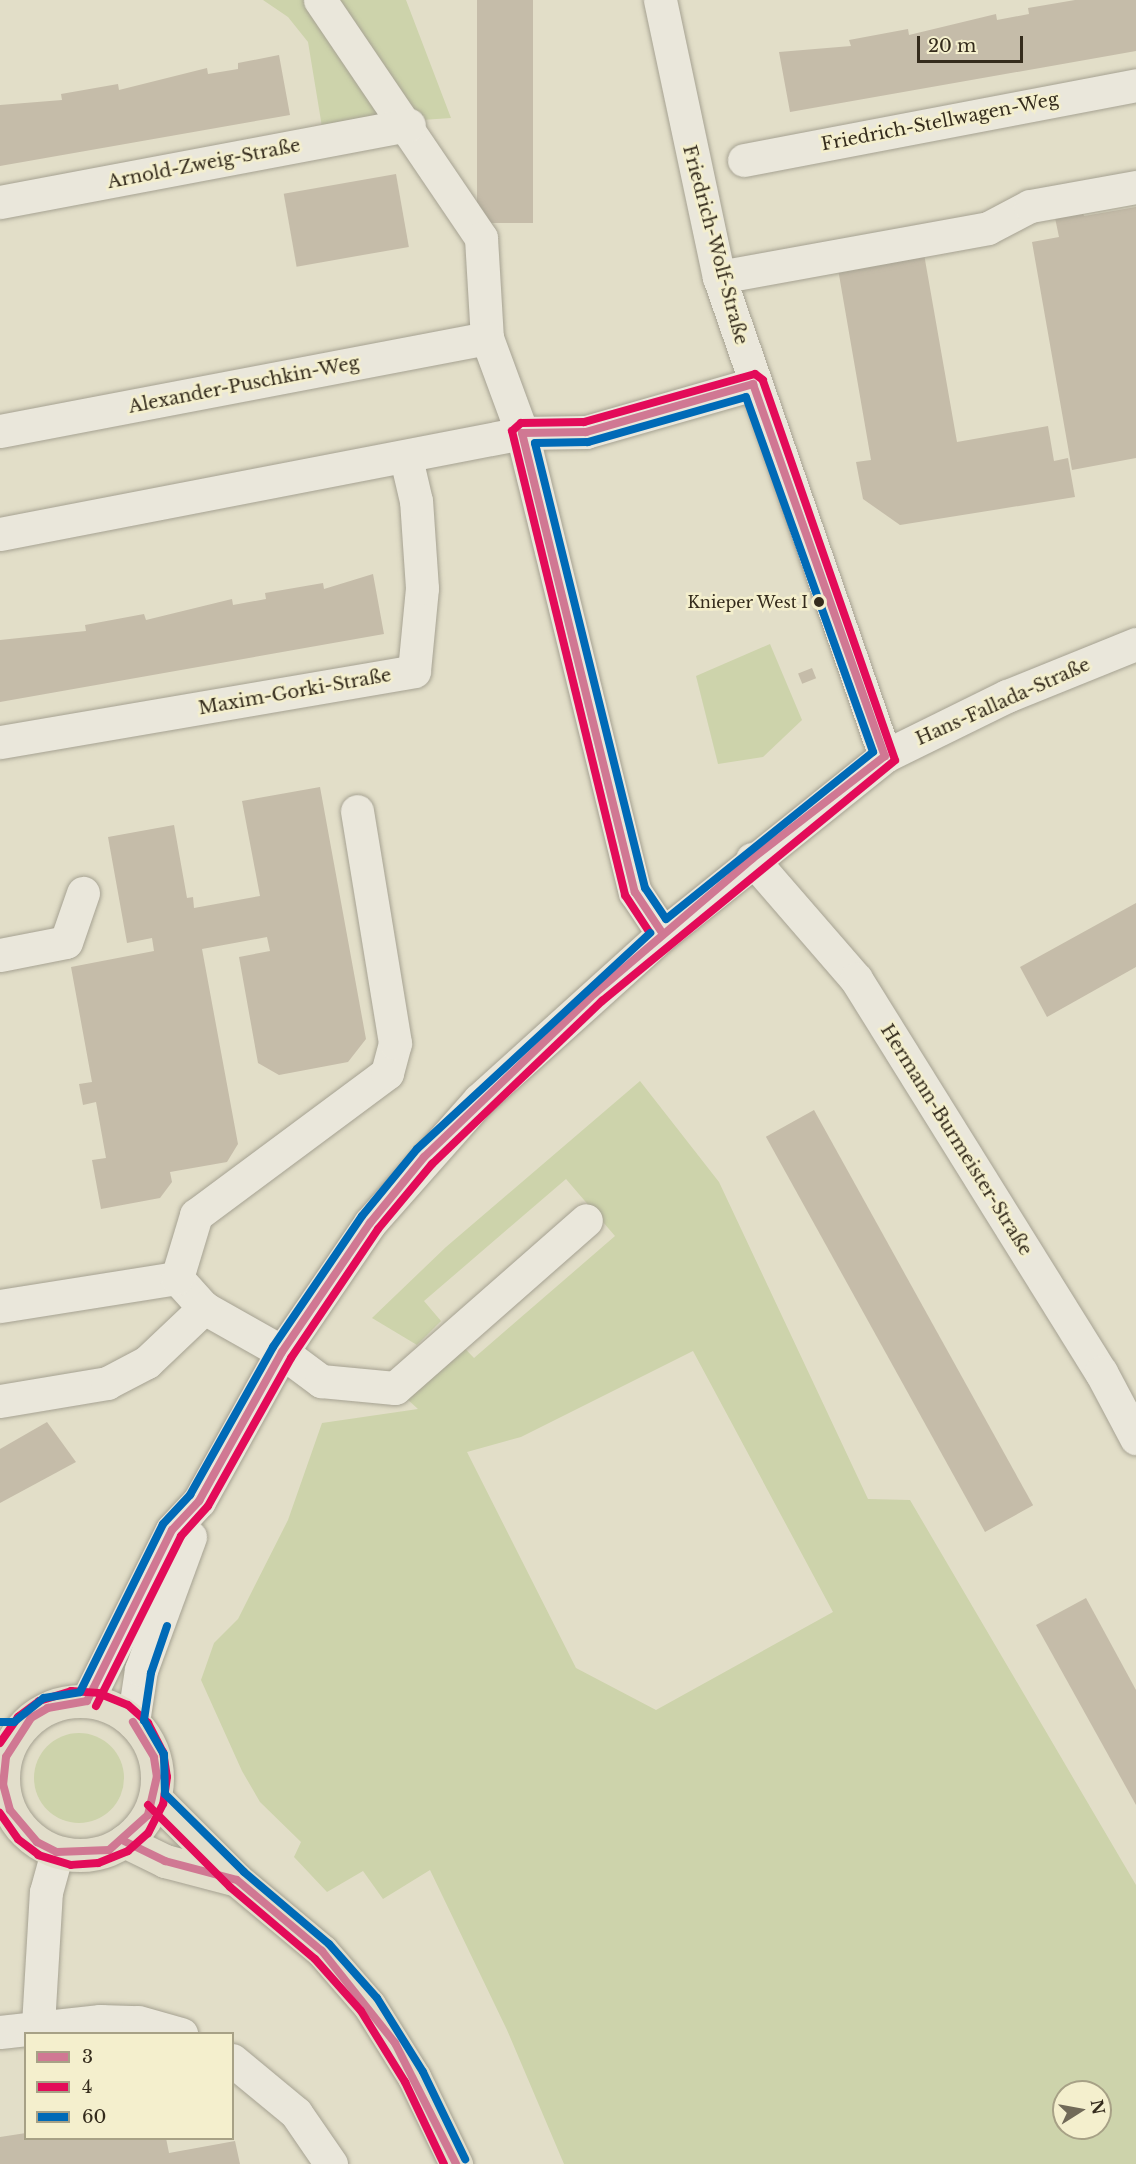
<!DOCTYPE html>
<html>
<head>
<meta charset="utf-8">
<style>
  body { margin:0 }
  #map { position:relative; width:1136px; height:2164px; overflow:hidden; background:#e2dec8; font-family:"Libre Baskerville",serif }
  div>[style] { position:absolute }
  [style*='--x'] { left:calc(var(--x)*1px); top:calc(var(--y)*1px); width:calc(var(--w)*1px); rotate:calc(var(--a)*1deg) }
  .green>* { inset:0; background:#cdd3ab }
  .round { border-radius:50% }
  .building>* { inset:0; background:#c5bca9; transform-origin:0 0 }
  .roads { filter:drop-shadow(0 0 2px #a6a292) drop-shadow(0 0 2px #a6a292) }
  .minor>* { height:33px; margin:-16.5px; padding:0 16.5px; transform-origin:16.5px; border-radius:16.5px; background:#eae7db }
  .major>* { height:33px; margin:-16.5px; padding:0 16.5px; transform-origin:16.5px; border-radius:16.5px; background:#e2decb }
  .major>.ring { margin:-16.5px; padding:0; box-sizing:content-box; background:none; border:33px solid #e2decb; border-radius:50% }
  .bus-1>* { height:8px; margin:-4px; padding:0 4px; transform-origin:4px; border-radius:4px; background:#d07893 }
  .bus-2>* { height:8px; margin:-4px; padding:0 4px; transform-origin:4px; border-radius:4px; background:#e30b59 }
  .bus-3>* { height:8px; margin:-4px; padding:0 4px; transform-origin:4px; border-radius:4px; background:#006ab7 }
  .dots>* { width:16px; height:16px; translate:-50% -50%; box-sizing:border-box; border:3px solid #f4efcd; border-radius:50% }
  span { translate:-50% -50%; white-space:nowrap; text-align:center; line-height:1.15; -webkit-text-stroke:5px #f4efcd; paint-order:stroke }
  .bus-label { font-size:16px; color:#342b1c }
  .right { translate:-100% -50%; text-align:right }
  .street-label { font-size:18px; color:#342b1c }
  .legend { position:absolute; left:24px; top:2032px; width:210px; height:108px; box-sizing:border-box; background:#f4efcd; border:2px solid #a7a186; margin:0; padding:8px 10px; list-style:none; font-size:18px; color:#342b1c }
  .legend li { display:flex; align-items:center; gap:12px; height:30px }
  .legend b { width:30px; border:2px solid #a7a186 }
  .north { position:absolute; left:1052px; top:2080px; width:60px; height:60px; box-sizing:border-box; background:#f4efcd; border:2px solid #a7a186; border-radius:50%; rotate:79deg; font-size:16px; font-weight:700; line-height:24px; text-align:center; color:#342b1c }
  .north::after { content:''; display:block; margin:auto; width:21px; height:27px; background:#716a58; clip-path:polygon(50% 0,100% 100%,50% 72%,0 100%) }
  .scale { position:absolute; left:917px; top:36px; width:106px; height:27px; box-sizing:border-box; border:3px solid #342b1c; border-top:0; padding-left:8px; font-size:18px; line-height:21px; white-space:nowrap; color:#342b1c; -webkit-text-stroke:4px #f4efcd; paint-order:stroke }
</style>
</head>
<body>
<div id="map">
  <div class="green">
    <i style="clip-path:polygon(263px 0,406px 0,451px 118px,322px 127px,308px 42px,288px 17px)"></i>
    <i style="clip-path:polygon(770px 644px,802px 720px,763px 757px,718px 764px,696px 676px)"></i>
    <i style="clip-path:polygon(evenodd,640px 1081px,719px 1182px,868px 1499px,910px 1500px,1136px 1885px,1136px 2164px,564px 2164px,507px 2030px,430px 1870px,383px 1899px,363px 1871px,327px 1892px,294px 1857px,301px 1842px,260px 1802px,242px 1771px,201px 1680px,214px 1643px,238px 1619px,288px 1520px,322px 1423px,418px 1409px,395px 1388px,451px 1334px,474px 1358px,615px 1236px,566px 1179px,424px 1301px,441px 1321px,417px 1345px,372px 1318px,446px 1247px,640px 1081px,693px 1351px,833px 1612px,656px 1710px,576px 1668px,467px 1452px,521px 1437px,693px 1351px,640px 1081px,1064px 2092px,1100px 2092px,1100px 2128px,1064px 2128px,1064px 2092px)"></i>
    <i class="round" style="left:34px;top:1733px;width:90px;height:90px"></i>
  </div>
  <div class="building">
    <i style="left:477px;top:0;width:56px;height:223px"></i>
    <i style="clip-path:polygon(1075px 0,1136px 0,1136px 51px,790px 112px,779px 52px,851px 46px,849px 40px,908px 29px,909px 35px,996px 14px,997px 20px,1029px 14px,1028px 8px)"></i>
    <i style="clip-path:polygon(279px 55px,290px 115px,0 166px,0 105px,62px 100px,61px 94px,118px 84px,119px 90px,207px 68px,208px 74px,238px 69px,238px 63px)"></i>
    <i style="left:396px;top:174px;width:74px;height:114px;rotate:80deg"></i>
    <i style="clip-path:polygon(1136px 207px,1136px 458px,1072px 470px,1032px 242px,1059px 237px,1054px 213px,1082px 208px,1084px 216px)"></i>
    <i style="clip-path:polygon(924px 254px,957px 442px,1048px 426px,1054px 461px,1068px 458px,1075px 497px,900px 525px,863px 499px,856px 462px,871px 460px,838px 269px)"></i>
    <i style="clip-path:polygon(373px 574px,384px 634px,0 702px,0 640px,86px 631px,85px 625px,144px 614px,146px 620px,232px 599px,233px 605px,266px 599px,265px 593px,323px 583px,324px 589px)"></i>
    <i style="left:812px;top:668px;width:11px;height:15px;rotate:68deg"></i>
    <i style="clip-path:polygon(320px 787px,366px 1039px,348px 1062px,279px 1075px,258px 1063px,239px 957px,270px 951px,267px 937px,202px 949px,238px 1144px,227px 1162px,170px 1172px,172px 1182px,160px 1198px,101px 1209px,92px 1160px,106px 1158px,96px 1102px,83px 1105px,79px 1084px,92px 1082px,71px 967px,154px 951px,152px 938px,127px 943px,108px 837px,174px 825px,187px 898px,193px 897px,194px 908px,260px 896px,242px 801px)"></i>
    <i style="clip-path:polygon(1136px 903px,1136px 967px,1047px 1017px,1020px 967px)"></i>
    <i style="left:814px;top:1110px;width:452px;height:55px;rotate:61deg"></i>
    <i style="clip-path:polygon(47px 1422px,76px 1462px,0 1503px,0 1449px)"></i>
    <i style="clip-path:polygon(1086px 1598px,1136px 1690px,1136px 1805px,1036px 1625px)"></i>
    <i style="clip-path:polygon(26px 2133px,26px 2138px,166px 2138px,169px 2153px,235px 2141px,240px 2164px,0 2164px,0 2137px)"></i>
  </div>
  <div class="roads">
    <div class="minor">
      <i style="--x:320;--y:0;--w:287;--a:55.9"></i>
      <i style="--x:481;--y:238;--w:100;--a:86.6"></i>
      <i style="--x:487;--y:338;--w:101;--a:69.8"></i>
      <i style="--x:522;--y:433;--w:473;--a:76.2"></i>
      <i style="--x:635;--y:892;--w:50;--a:56.3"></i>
      <i style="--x:660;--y:0;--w:283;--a:78"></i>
      <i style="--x:719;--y:277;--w:507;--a:70.89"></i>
      <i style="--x:744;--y:160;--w:399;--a:-10.8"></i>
      <i style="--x:0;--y:202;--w:416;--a:-10.7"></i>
      <i style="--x:719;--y:277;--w:273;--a:-10.3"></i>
      <i style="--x:988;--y:228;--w:47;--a:-27.6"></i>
      <i style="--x:1030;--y:206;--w:108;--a:-10.2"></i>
      <i style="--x:0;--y:431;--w:496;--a:-10.8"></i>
      <i style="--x:0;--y:534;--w:532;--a:-10.95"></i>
      <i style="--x:522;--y:433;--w:64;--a:-0.9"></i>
      <i style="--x:586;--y:432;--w:174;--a:-16"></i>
      <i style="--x:0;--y:742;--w:420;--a:-9.7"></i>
      <i style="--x:414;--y:671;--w:83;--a:-84.5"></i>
      <i style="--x:422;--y:588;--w:87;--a:-93.9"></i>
      <i style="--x:416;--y:501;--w:44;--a:-103.1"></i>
      <i style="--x:752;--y:859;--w:159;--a:49.1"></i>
      <i style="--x:856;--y:979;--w:463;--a:58.1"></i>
      <i style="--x:1101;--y:1372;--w:75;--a:62.1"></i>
      <i style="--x:0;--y:955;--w:67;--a:-11.1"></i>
      <i style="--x:66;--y:942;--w:52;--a:-70.9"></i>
      <i style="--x:177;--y:1278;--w:40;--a:48"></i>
      <i style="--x:204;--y:1308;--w:90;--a:29.4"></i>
      <i style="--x:282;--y:1352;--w:49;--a:36.6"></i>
      <i style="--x:321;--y:1381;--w:74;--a:5.4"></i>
      <i style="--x:395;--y:1388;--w:254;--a:-41.3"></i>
      <i style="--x:0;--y:1306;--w:179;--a:-9"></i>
      <i style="--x:177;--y:1278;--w:66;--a:-73.2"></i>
      <i style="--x:196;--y:1215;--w:238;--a:-36.6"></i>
      <i style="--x:387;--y:1073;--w:31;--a:-75"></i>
      <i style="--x:395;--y:1043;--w:235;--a:-99.3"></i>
      <i style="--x:0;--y:1401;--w:109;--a:-9.5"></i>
      <i style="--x:107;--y:1383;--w:45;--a:-27.7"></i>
      <i style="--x:147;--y:1362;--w:79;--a:-43.5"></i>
      <i style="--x:87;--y:1701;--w:191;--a:-63.6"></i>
      <i style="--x:172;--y:1530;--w:40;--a:-47"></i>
      <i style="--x:199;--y:1501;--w:171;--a:-60.9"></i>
      <i style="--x:282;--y:1352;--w:156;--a:-55.7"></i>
      <i style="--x:370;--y:1223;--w:164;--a:-48.5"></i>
      <i style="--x:479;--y:1100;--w:248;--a:-42.1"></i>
      <i style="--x:663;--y:934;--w:285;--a:-38.7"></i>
      <i style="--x:885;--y:756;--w:136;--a:-26.2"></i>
      <i style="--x:1007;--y:696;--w:139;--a:-22"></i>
      <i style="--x:133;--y:1722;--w:53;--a:-81.3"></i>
      <i style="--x:141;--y:1670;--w:142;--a:-69.8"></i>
      <i style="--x:38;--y:2025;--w:133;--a:-86.6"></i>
      <i style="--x:46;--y:1892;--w:41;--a:-74.6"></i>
      <i style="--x:0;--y:2032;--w:101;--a:-6.3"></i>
      <i style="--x:100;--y:2021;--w:38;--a:2"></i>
      <i style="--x:138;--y:2022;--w:45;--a:15.6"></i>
      <i style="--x:232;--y:2060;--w:83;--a:39.6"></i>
      <i style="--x:296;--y:2113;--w:62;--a:55.5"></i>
    </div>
    <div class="major">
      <i class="ring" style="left:3px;top:1701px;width:121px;height:121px"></i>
      <i style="--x:155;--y:1798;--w:116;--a:45"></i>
      <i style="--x:237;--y:1880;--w:111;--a:39.9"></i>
      <i style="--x:322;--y:1951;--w:72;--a:49"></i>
      <i style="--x:369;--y:2005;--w:85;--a:58"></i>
      <i style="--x:414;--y:2077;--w:97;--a:64.2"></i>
      <i style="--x:124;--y:1841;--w:46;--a:26"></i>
      <i style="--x:165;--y:1861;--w:70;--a:14.8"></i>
    </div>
  </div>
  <div class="bus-1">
    <i style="--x:753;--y:384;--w:395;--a:70.5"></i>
    <i style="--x:522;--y:433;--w:473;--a:76.2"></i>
    <i style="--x:635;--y:892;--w:50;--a:56.3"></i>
    <i style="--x:522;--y:433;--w:64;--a:-0.9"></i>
    <i style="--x:586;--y:432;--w:174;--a:-16"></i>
    <i style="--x:87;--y:1701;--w:191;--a:-63.6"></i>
    <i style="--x:172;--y:1530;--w:40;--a:-47"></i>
    <i style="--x:199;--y:1501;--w:171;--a:-60.9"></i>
    <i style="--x:282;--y:1352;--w:156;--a:-55.7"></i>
    <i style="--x:370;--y:1223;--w:85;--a:-50.7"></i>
    <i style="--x:424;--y:1157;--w:237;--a:-43.8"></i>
    <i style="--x:595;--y:993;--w:206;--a:-40.5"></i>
    <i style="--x:752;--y:859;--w:168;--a:-37.8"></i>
    <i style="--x:87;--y:1701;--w:40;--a:170"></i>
    <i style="--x:48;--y:1708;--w:20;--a:150"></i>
    <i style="--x:31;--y:1718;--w:46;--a:122.7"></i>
    <i style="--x:6;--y:1757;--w:27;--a:96"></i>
    <i style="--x:3;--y:1784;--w:27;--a:75"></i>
    <i style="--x:10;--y:1810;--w:42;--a:49.8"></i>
    <i style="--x:37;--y:1842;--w:22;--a:27"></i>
    <i style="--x:57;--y:1852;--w:52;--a:-2.2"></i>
    <i style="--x:109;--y:1850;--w:52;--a:-41.9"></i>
    <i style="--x:148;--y:1815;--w:39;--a:-77"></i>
    <i style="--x:157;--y:1777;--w:20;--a:-99"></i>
    <i style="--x:154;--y:1757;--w:41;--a:-121"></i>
    <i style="--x:124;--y:1841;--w:46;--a:26"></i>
    <i style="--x:165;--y:1861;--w:74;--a:14.8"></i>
    <i style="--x:237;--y:1880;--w:111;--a:39.9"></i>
    <i style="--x:322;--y:1951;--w:117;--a:51.6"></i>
    <i style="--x:395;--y:2043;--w:136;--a:63.2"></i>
  </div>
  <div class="bus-2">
    <i style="--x:96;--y:1706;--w:190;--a:-63.4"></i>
    <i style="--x:181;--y:1536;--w:40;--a:-48"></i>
    <i style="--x:208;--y:1506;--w:170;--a:-60.7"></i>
    <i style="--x:291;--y:1358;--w:156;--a:-56"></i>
    <i style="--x:378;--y:1229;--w:85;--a:-50.3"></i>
    <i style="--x:432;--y:1164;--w:236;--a:-43.8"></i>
    <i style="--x:602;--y:1001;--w:379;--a:-39.4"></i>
    <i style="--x:895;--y:760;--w:402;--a:-109.2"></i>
    <i style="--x:763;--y:380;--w:10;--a:-143"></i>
    <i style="--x:755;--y:374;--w:178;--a:164.3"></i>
    <i style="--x:584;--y:422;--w:63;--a:179.1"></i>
    <i style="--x:521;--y:423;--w:12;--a:138"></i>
    <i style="--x:512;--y:431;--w:478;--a:76.3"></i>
    <i style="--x:625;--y:895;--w:45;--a:56.7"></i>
    <i style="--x:0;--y:1743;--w:32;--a:-55"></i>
    <i style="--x:18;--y:1717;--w:26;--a:-37"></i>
    <i style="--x:39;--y:1701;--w:34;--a:-17"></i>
    <i style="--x:71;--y:1691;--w:27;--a:4"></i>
    <i style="--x:98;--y:1693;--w:32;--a:22"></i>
    <i style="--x:128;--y:1705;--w:27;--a:42"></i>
    <i style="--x:148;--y:1723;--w:33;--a:63"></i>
    <i style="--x:163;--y:1752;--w:25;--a:81"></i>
    <i style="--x:167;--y:1777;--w:27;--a:98"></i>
    <i style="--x:163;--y:1804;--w:33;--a:117"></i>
    <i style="--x:148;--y:1833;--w:27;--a:138"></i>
    <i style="--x:128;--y:1851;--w:32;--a:158"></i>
    <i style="--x:98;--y:1863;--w:27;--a:176"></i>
    <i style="--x:71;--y:1865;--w:34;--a:-163"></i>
    <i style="--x:39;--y:1855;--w:26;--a:-143"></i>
    <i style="--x:18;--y:1839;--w:32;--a:-125"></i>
    <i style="--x:148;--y:1805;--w:116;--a:45"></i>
    <i style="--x:230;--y:1887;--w:111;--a:40.3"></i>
    <i style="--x:315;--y:1959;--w:69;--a:48.5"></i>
    <i style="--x:361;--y:2011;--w:84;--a:58.2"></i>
    <i style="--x:405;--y:2082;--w:91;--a:64.6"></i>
  </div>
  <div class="bus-3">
    <i style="--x:746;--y:397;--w:377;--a:70.3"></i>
    <i style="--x:873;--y:752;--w:266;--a:141.1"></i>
    <i style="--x:666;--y:919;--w:37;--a:-124"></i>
    <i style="--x:645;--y:888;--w:458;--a:-103.9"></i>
    <i style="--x:535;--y:443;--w:53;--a:-1.1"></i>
    <i style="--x:588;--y:442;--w:164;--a:-15.9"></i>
    <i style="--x:167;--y:1626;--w:50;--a:108.8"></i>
    <i style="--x:151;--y:1673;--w:48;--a:98.5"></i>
    <i style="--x:144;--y:1720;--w:39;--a:60"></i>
    <i style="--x:164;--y:1754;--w:40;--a:88.6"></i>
    <i style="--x:165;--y:1794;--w:111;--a:44.6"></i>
    <i style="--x:244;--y:1872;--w:111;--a:40.3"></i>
    <i style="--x:329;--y:1944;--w:72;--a:48.4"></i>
    <i style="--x:377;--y:1998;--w:87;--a:58.1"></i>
    <i style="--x:423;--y:2072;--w:97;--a:64.2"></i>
    <i style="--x:1;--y:1722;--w:13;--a:0"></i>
    <i style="--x:14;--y:1722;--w:38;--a:-39"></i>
    <i style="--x:44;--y:1698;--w:36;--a:-9"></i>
    <i style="--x:80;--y:1692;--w:187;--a:-63.7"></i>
    <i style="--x:163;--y:1524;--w:40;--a:-47"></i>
    <i style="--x:190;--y:1495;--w:170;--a:-60.7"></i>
    <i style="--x:273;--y:1347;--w:158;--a:-55.8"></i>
    <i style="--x:362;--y:1216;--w:87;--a:-50.6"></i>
    <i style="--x:417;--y:1149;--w:318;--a:-42.8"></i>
  </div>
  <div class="dots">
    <i style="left:819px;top:602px;background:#342b1c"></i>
  </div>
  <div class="bus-label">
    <span class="right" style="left:808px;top:602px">Knieper West I</span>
  </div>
  <div class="street-label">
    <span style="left:940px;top:122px;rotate:-11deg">Friedrich-Stellwagen-Weg</span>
    <span style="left:204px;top:164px;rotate:-11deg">Arnold-Zweig-Straße</span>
    <span style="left:715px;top:245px;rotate:75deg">Friedrich-Wolf-Straße</span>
    <span style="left:244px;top:385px;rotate:-11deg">Alexander-Puschkin-Weg</span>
    <span style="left:295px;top:692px;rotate:-10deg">Maxim-Gorki-Straße</span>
    <span style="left:1003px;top:702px;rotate:-24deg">Hans-Fallada-Straße</span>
    <span style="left:956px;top:1140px;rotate:58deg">Hermann-Burmeister-Straße</span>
  </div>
  <ul class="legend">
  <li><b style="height:8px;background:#d07893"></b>3</li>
  <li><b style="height:8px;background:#e30b59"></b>4</li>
  <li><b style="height:8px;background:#006ab7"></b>60</li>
  </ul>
  <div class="north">N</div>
  <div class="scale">20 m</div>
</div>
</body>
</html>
